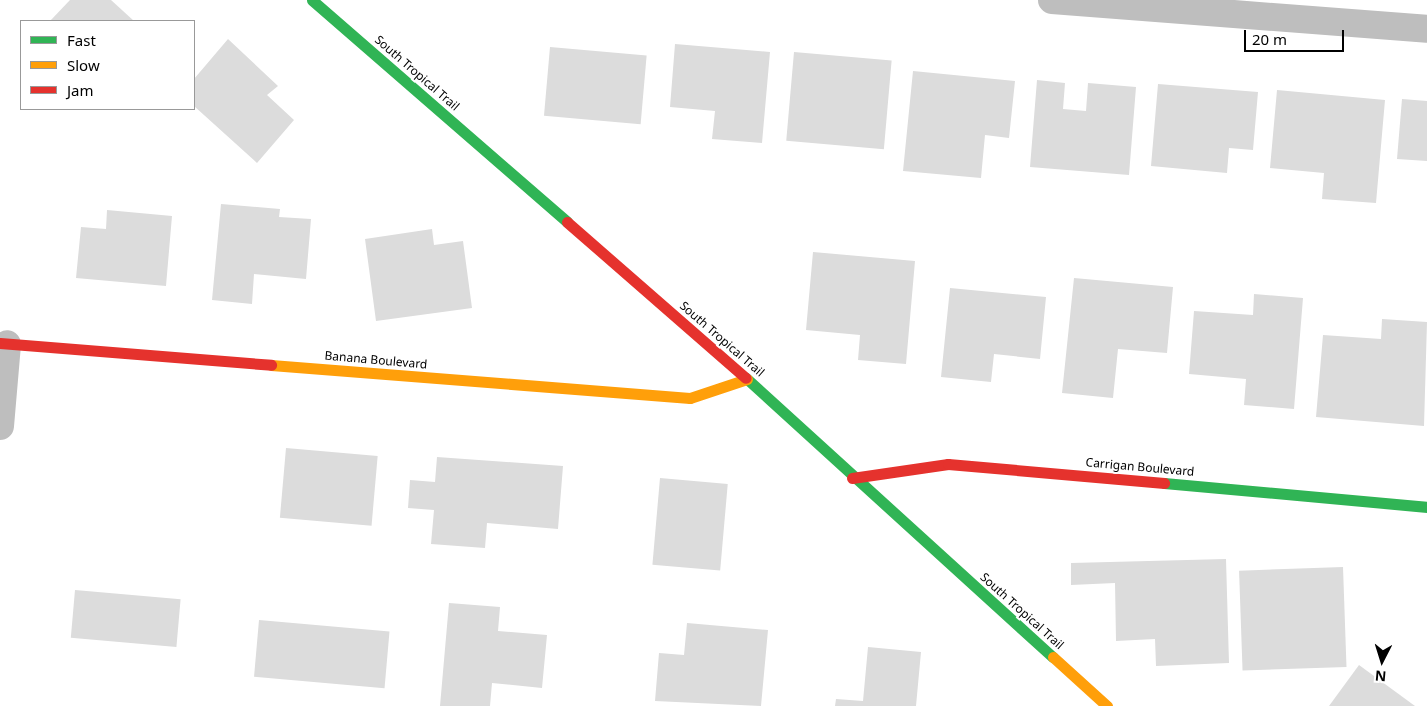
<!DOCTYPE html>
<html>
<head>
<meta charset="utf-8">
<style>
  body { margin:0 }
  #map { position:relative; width:1427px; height:706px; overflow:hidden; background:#fff; font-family:"Noto Sans",sans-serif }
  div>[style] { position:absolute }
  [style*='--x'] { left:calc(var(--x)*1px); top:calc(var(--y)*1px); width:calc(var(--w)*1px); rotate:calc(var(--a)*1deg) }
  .building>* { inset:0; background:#dcdcdc; transform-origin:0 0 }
  .street>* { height:28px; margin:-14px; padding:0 14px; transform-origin:14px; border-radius:14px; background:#bebebe }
  .fast>* { height:11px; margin:-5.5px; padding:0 5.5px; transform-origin:5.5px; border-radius:5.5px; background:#30b455 }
  .slow>* { height:11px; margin:-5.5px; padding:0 5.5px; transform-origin:5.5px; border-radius:5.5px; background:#ff9f0a }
  .jam>* { height:11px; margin:-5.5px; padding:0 5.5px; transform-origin:5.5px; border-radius:5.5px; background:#e5322d }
  span { translate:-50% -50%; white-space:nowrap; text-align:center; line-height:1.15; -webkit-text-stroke:4px #fff; paint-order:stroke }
  .street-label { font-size:12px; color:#000 }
  .legend { position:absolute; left:20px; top:20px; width:175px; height:90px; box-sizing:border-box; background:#fff; border:1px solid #999; margin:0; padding:6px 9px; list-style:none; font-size:15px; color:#000 }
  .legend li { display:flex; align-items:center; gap:10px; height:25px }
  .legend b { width:25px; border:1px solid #999 }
  .north { position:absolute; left:1357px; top:636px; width:50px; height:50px; -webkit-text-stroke:4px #fff; paint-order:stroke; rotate:185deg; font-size:14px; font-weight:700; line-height:20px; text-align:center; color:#000 }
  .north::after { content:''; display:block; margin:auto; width:18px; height:22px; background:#000; clip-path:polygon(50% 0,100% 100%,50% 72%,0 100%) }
  .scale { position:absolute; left:1244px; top:30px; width:100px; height:22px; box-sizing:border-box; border:2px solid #000; border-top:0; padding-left:6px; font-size:15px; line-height:18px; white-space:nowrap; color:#000; -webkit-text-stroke:4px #fff; paint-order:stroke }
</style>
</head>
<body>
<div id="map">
  <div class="building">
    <i style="clip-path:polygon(70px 0,111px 0,134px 21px,50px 21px)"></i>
    <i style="clip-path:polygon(228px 39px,278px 86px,267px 95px,294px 120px,257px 163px,194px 106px,194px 79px)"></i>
    <i style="clip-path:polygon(675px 44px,770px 52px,762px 143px,712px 139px,715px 111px,670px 107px)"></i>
    <i style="left:550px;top:47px;width:97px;height:69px;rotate:5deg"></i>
    <i style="left:794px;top:52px;width:98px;height:89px;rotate:5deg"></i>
    <i style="clip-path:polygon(913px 71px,1015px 81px,1009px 138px,985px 135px,981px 178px,903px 171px)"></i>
    <i style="clip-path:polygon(1037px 80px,1065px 83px,1063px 109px,1086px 111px,1088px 83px,1136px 87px,1129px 175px,1030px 167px)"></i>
    <i style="clip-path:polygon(1158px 84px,1258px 92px,1253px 150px,1229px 148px,1227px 173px,1151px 166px)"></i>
    <i style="clip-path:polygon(1277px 90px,1385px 100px,1376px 203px,1322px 199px,1324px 173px,1270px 168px)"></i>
    <i style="clip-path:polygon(1402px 99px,1427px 101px,1427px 161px,1397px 159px)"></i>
    <i style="clip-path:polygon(221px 204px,280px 209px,279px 217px,311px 219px,306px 279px,254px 274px,252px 304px,212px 300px)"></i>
    <i style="clip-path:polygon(107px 210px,172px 216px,166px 286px,76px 278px,81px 227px,106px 229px)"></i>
    <i style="clip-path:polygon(432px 229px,434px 245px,463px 241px,472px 308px,376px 321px,365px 239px)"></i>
    <i style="clip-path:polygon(813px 252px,915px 261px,906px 364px,858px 360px,860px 335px,806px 330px)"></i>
    <i style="clip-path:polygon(1074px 278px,1173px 287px,1167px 353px,1118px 349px,1113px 398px,1062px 393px)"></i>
    <i style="clip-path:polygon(950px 288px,1046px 297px,1040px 359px,994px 354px,991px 382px,941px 377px)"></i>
    <i style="clip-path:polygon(1254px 294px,1303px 298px,1294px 409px,1244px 405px,1246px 379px,1189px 374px,1194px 311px,1253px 315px)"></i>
    <i style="clip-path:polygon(1382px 319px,1427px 322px,1424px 426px,1316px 417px,1323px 335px,1381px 339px)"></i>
    <i style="left:286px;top:448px;width:92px;height:70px;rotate:5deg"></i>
    <i style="clip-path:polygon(437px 457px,563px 466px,558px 529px,487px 523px,485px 548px,431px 544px,434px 510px,408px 508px,410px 480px,435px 482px)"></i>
    <i style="left:660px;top:478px;width:68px;height:87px;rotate:5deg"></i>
    <i style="clip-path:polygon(1226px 559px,1229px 663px,1156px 666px,1155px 639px,1116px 641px,1115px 583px,1071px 585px,1071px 563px)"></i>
    <i style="left:1343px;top:567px;width:100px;height:104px;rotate:88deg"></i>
    <i style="left:75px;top:590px;width:106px;height:48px;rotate:5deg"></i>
    <i style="clip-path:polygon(449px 603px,500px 607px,498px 631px,547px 635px,542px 688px,492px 683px,490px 706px,440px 706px)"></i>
    <i style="left:259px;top:620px;width:131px;height:57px;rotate:5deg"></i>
    <i style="clip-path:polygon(687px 623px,768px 630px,761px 706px,655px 701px,659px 653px,684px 655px)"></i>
    <i style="clip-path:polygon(868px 647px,921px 652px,916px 706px,835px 706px,836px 699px,863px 701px)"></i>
    <i style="clip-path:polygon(1359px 665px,1415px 706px,1329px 706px)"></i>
  </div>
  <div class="street">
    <i style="--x:1052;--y:0;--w:376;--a:4.4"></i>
    <i style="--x:0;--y:426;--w:82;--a:-85.1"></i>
  </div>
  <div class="fast">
    <i style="--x:312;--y:0;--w:338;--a:41"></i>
    <i style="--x:746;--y:378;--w:415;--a:42.3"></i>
    <i style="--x:1164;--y:483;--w:264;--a:5.2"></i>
  </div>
  <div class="slow">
    <i style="--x:271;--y:365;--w:420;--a:4.5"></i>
    <i style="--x:690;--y:398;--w:60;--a:-18.4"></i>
    <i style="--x:1053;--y:657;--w:73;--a:42.2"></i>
  </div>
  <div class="jam">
    <i style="--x:567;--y:222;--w:237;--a:41.1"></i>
    <i style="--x:0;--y:343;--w:272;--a:4.6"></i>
    <i style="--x:852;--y:478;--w:97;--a:-8.3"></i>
    <i style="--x:948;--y:464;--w:217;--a:5"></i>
  </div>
  <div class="street-label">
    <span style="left:417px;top:73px;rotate:41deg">South Tropical Trail</span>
    <span style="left:722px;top:339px;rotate:41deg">South Tropical Trail</span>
    <span style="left:376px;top:360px;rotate:5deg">Banana Boulevard</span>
    <span style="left:1140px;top:467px;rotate:5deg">Carrigan Boulevard</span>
    <span style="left:1022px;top:611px;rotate:42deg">South Tropical Trail</span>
  </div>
  <ul class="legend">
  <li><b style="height:6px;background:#30b455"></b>Fast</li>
  <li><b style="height:6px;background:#ff9f0a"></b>Slow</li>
  <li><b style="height:6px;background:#e5322d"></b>Jam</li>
  </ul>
  <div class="north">N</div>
  <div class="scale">20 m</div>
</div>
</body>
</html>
